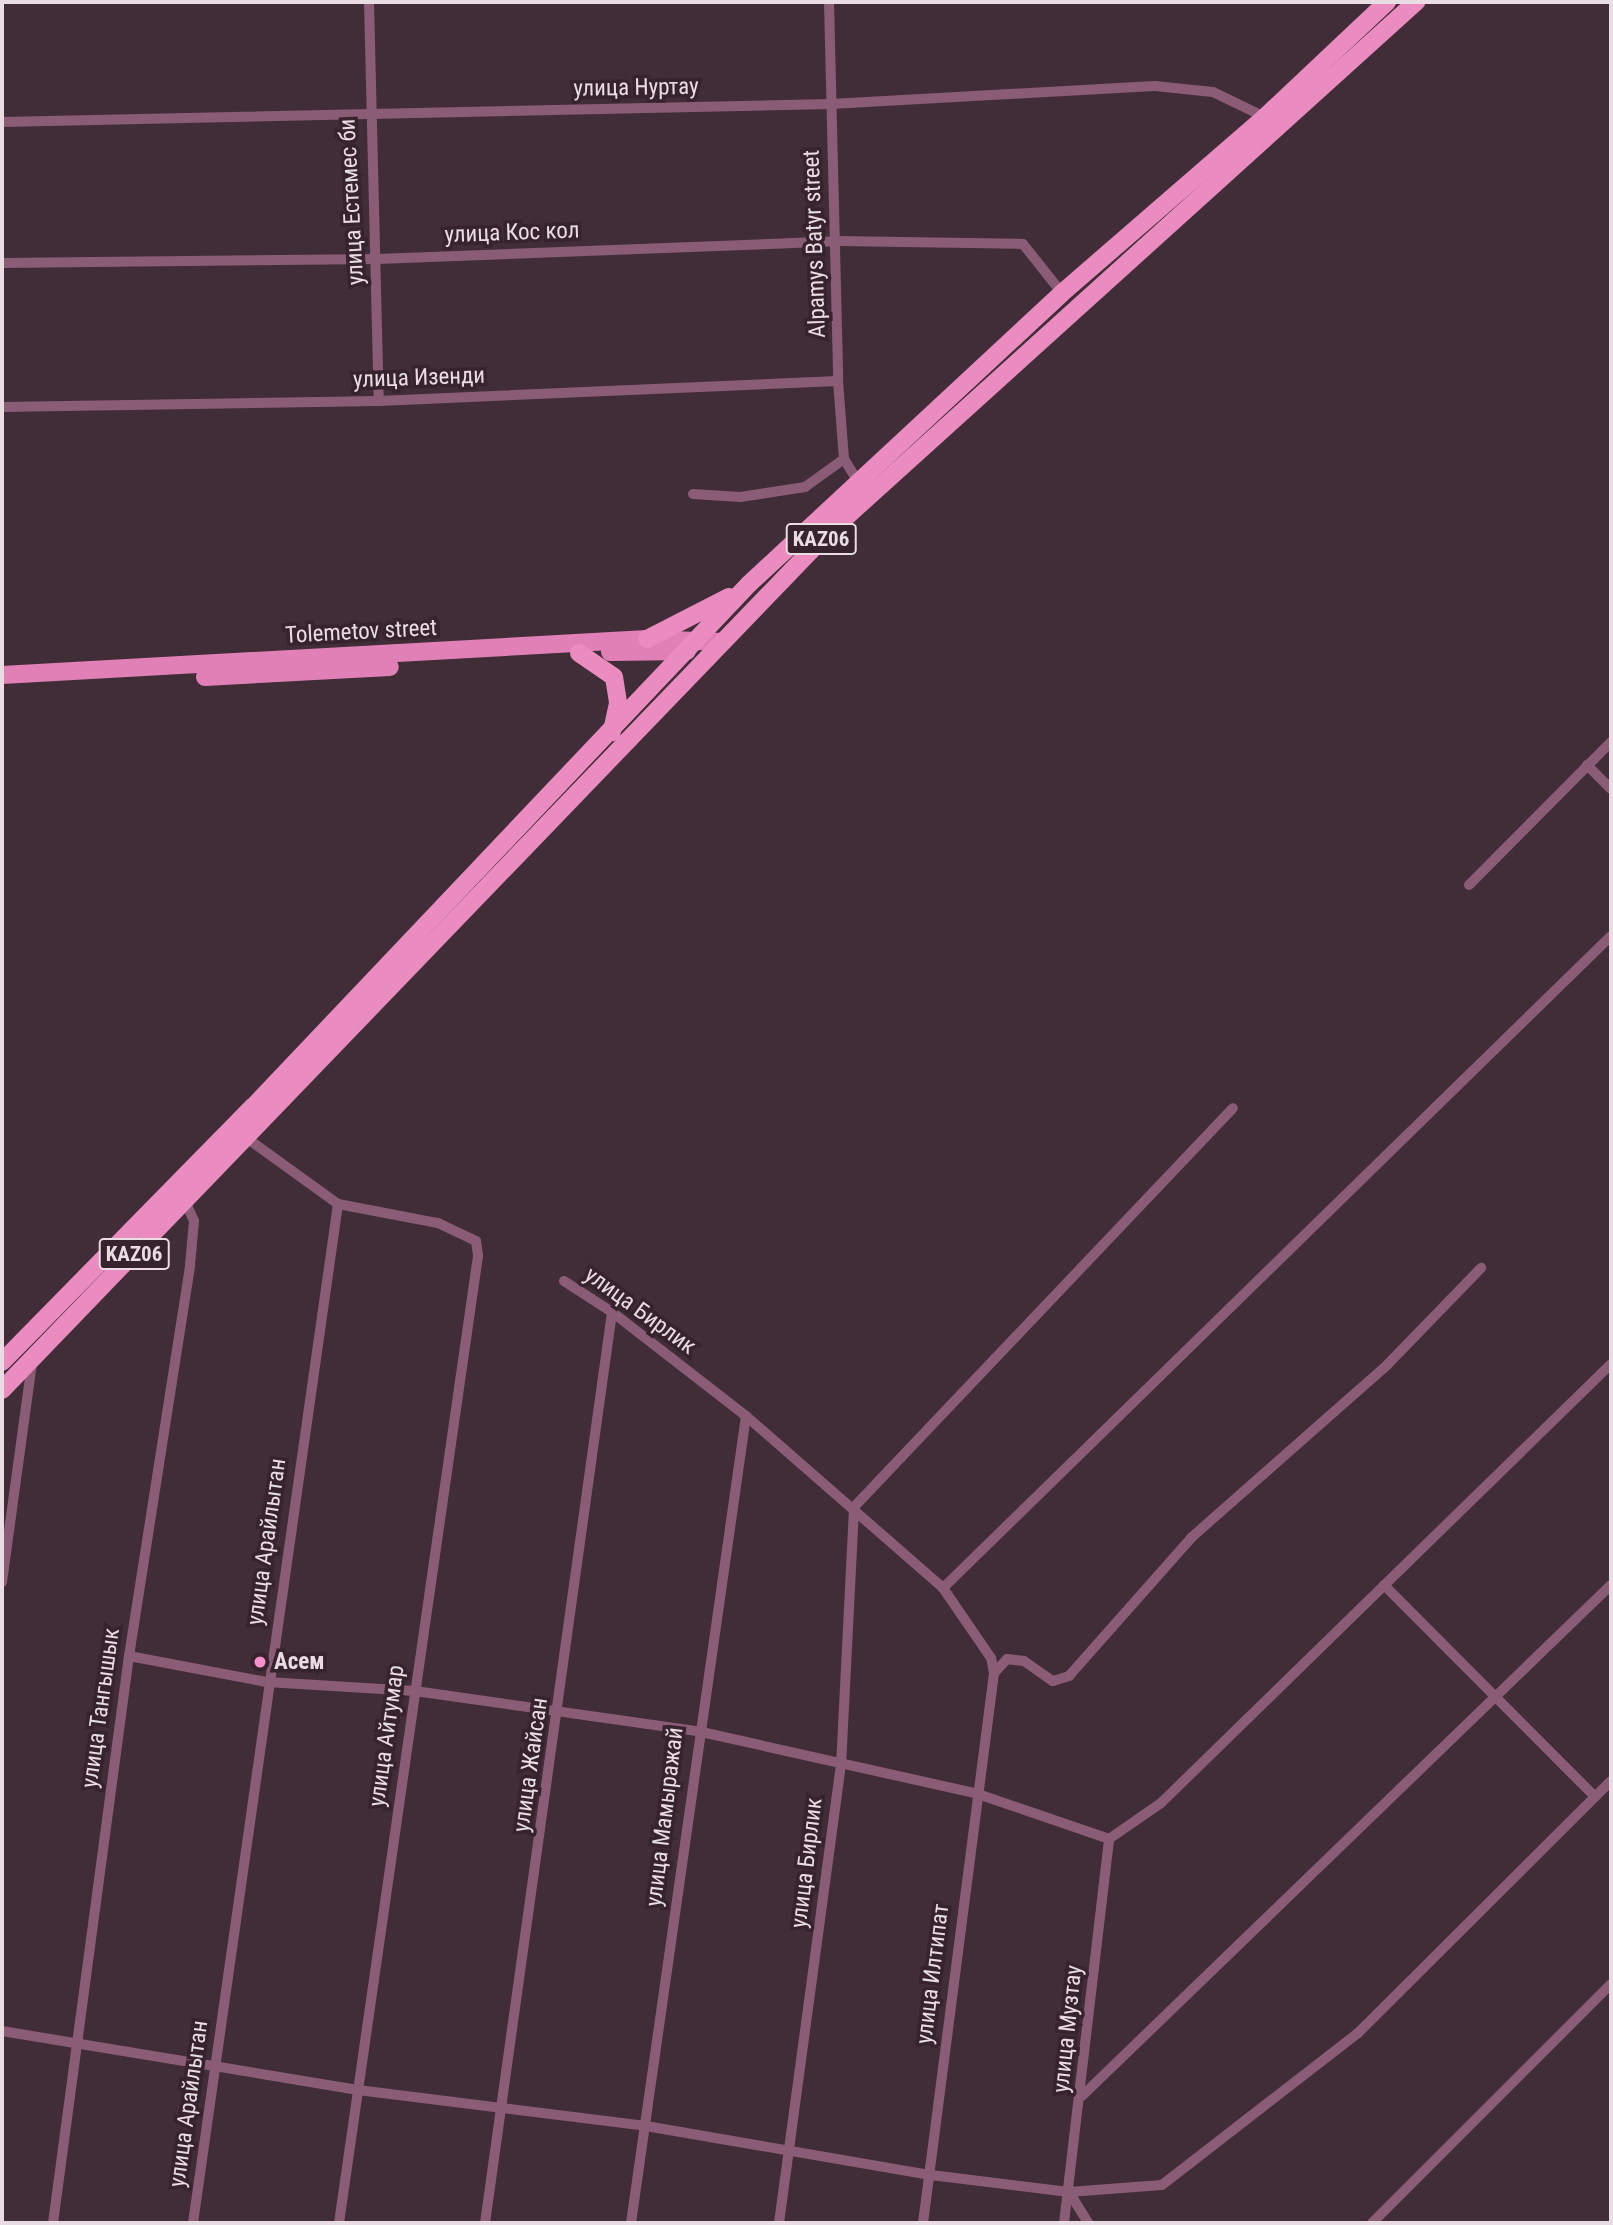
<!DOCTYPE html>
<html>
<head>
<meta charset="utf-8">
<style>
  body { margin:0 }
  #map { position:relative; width:1613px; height:2225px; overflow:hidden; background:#412d38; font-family:"Roboto Condensed",sans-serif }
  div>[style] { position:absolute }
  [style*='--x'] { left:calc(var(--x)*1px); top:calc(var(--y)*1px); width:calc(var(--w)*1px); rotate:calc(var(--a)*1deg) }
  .minor>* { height:10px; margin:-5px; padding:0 5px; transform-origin:5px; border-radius:5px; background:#8b5c75 }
  .primary>* { height:18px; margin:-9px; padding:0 9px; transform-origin:9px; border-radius:9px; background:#e080b6 }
  .trunk>* { height:18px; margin:-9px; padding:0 9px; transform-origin:9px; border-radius:9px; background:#ea8cc0 }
  .dots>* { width:19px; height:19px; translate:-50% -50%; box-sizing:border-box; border:4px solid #37232e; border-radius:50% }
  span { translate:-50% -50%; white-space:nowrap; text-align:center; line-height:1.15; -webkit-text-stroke:7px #37232e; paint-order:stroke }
  .shield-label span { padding:2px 5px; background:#37232e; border:2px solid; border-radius:5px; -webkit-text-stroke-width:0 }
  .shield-label { font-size:21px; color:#e9dce3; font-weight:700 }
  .street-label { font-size:23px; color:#e9dce3 }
  .poi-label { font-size:23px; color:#e9dce3; font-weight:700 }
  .left { translate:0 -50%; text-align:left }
  .frame { position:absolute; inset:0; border:4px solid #e9dce3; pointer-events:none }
</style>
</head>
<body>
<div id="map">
  <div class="minor">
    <i style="--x:369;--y:2;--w:399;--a:88.6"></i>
    <i style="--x:829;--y:2;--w:379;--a:88.6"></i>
    <i style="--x:838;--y:381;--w:78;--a:85.6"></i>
    <i style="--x:844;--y:459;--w:26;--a:58"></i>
    <i style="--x:2;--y:122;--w:829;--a:-1.24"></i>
    <i style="--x:831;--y:104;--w:324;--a:-3.2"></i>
    <i style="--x:1155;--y:86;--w:58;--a:5.9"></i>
    <i style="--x:1213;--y:92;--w:58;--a:25.7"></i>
    <i style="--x:2;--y:263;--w:375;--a:-0.6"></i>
    <i style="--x:377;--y:259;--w:461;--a:-2.2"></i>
    <i style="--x:838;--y:241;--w:185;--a:0.9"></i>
    <i style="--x:1023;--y:244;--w:63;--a:51.5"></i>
    <i style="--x:2;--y:407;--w:377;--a:-0.9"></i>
    <i style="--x:379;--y:401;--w:459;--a:-2.5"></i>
    <i style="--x:693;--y:494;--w:47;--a:3.7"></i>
    <i style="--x:740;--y:497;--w:66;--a:-8.7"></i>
    <i style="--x:805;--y:487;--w:48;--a:-35.7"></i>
    <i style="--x:1587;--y:765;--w:34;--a:45"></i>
    <i style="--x:1469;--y:885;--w:202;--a:-45.2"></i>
    <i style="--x:338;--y:1204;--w:102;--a:10.8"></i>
    <i style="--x:438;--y:1223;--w:42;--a:25.3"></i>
    <i style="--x:476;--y:1241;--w:15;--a:82"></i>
    <i style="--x:478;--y:1256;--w:977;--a:98.18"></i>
    <i style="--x:564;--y:1281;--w:57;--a:32.9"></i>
    <i style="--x:612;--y:1312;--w:170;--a:37.8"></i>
    <i style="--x:746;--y:1416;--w:262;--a:41.1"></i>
    <i style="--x:2;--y:1582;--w:227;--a:-82.2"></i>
    <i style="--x:1384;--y:1585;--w:299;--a:45.1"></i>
    <i style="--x:129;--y:1656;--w:140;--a:10.7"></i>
    <i style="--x:267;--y:1682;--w:148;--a:3.5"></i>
    <i style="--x:415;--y:1691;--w:285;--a:8.1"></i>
    <i style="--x:697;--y:1731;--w:285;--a:12.6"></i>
    <i style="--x:975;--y:1793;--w:142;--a:18.9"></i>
    <i style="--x:994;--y:1673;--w:19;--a:-47"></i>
    <i style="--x:1007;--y:1659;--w:17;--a:7"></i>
    <i style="--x:1024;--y:1661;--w:35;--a:35"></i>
    <i style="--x:1053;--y:1681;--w:17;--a:-17"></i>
    <i style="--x:1069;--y:1676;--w:186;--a:-48.5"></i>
    <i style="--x:1192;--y:1537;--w:261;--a:-41.4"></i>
    <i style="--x:1388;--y:1364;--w:134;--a:-45.9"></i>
    <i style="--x:1109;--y:1839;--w:63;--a:-34.7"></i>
    <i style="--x:1161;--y:1803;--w:629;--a:-44.29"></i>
    <i style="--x:2;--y:2031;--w:361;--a:9.4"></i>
    <i style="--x:358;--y:2090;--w:290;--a:7.1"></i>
    <i style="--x:646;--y:2126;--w:289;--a:9.8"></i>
    <i style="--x:931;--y:2175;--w:139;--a:7"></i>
    <i style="--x:1069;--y:2192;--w:93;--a:-4.3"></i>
    <i style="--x:1162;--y:2185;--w:248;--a:-37.8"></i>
    <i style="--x:1358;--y:2033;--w:357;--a:-44.9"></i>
    <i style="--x:1082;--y:2096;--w:736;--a:-44.01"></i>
    <i style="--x:1069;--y:2192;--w:36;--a:58"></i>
    <i style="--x:53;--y:2223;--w:572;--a:-82.37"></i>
    <i style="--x:129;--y:1656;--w:396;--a:-81.1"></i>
    <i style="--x:190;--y:1265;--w:44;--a:-84.8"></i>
    <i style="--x:194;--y:1221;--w:22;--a:-114"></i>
    <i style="--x:193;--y:2223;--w:1029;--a:-81.9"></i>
    <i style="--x:338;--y:1204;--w:120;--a:-144.2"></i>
    <i style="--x:485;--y:2223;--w:920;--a:-82.06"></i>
    <i style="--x:631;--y:2223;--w:815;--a:-81.89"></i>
    <i style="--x:779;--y:2223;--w:461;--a:-82.3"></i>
    <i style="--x:841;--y:1766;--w:259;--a:-87.1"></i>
    <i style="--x:854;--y:1507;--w:550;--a:-46.47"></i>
    <i style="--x:923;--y:2223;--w:555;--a:-82.64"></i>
    <i style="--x:994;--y:1673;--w:15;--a:-101"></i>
    <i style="--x:991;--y:1658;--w:85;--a:-124.4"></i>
    <i style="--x:943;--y:1588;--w:933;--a:-44.31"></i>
    <i style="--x:1064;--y:2223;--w:387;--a:-83.3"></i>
    <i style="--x:1372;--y:2223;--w:338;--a:-45"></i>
  </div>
  <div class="primary">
    <i style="--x:610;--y:652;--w:77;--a:-0.7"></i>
    <i style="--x:2;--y:675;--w:646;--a:-3.19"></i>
    <i style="--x:647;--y:639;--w:75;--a:2.3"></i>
    <i style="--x:205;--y:677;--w:185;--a:-3.1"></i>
  </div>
  <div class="trunk">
    <i style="--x:647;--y:639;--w:92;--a:-27.1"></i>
    <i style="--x:579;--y:653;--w:42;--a:34.4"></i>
    <i style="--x:614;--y:677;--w:26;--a:81"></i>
    <i style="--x:618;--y:703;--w:30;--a:102"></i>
    <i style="--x:2;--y:1362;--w:358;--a:-45.5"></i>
    <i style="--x:253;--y:1107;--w:721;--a:-46.52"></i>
    <i style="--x:749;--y:584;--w:427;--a:-42.9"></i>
    <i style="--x:1062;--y:293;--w:269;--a:-40.9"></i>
    <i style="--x:1265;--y:117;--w:168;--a:-43.3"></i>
    <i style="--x:2;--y:1390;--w:1186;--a:-46.06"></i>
    <i style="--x:825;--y:536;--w:797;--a:-42.1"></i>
  </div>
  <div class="dots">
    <i style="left:260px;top:1662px;background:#f890cb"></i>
  </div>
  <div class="shield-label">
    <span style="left:821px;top:539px">KАZ06</span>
    <span style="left:134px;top:1254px">KАZ06</span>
  </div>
  <div class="street-label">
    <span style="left:636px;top:88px;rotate:-1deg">улица Нуртау</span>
    <span style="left:352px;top:202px;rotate:-93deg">улица Естемес би</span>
    <span style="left:512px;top:233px;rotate:-2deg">улица Кос кол</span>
    <span style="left:815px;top:244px;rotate:-92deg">Alpamys Batyr street</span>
    <span style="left:419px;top:378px;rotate:-2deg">улица Изенди</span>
    <span style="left:361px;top:632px;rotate:-3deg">Tolemetov street</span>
    <span style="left:640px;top:1311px;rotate:36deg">улица Бирлик</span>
    <span style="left:267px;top:1542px;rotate:-82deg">улица Арайлытан</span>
    <span style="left:101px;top:1708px;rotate:-82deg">улица Тангышык</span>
    <span style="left:387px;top:1736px;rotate:-82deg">улица Айтумар</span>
    <span style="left:531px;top:1765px;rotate:-82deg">улица Жайсан</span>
    <span style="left:665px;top:1817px;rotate:-83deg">улица Мамыражай</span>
    <span style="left:807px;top:1863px;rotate:-83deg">улица Бирлик</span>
    <span style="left:933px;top:1974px;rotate:-83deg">улица Илтипат</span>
    <span style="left:1068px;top:2029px;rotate:-84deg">улица Музтау</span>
    <span style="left:189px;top:2104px;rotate:-82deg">улица Арайлытан</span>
  </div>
  <div class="poi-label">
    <span class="left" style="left:274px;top:1662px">Асем</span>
  </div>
  <div class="frame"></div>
</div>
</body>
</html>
